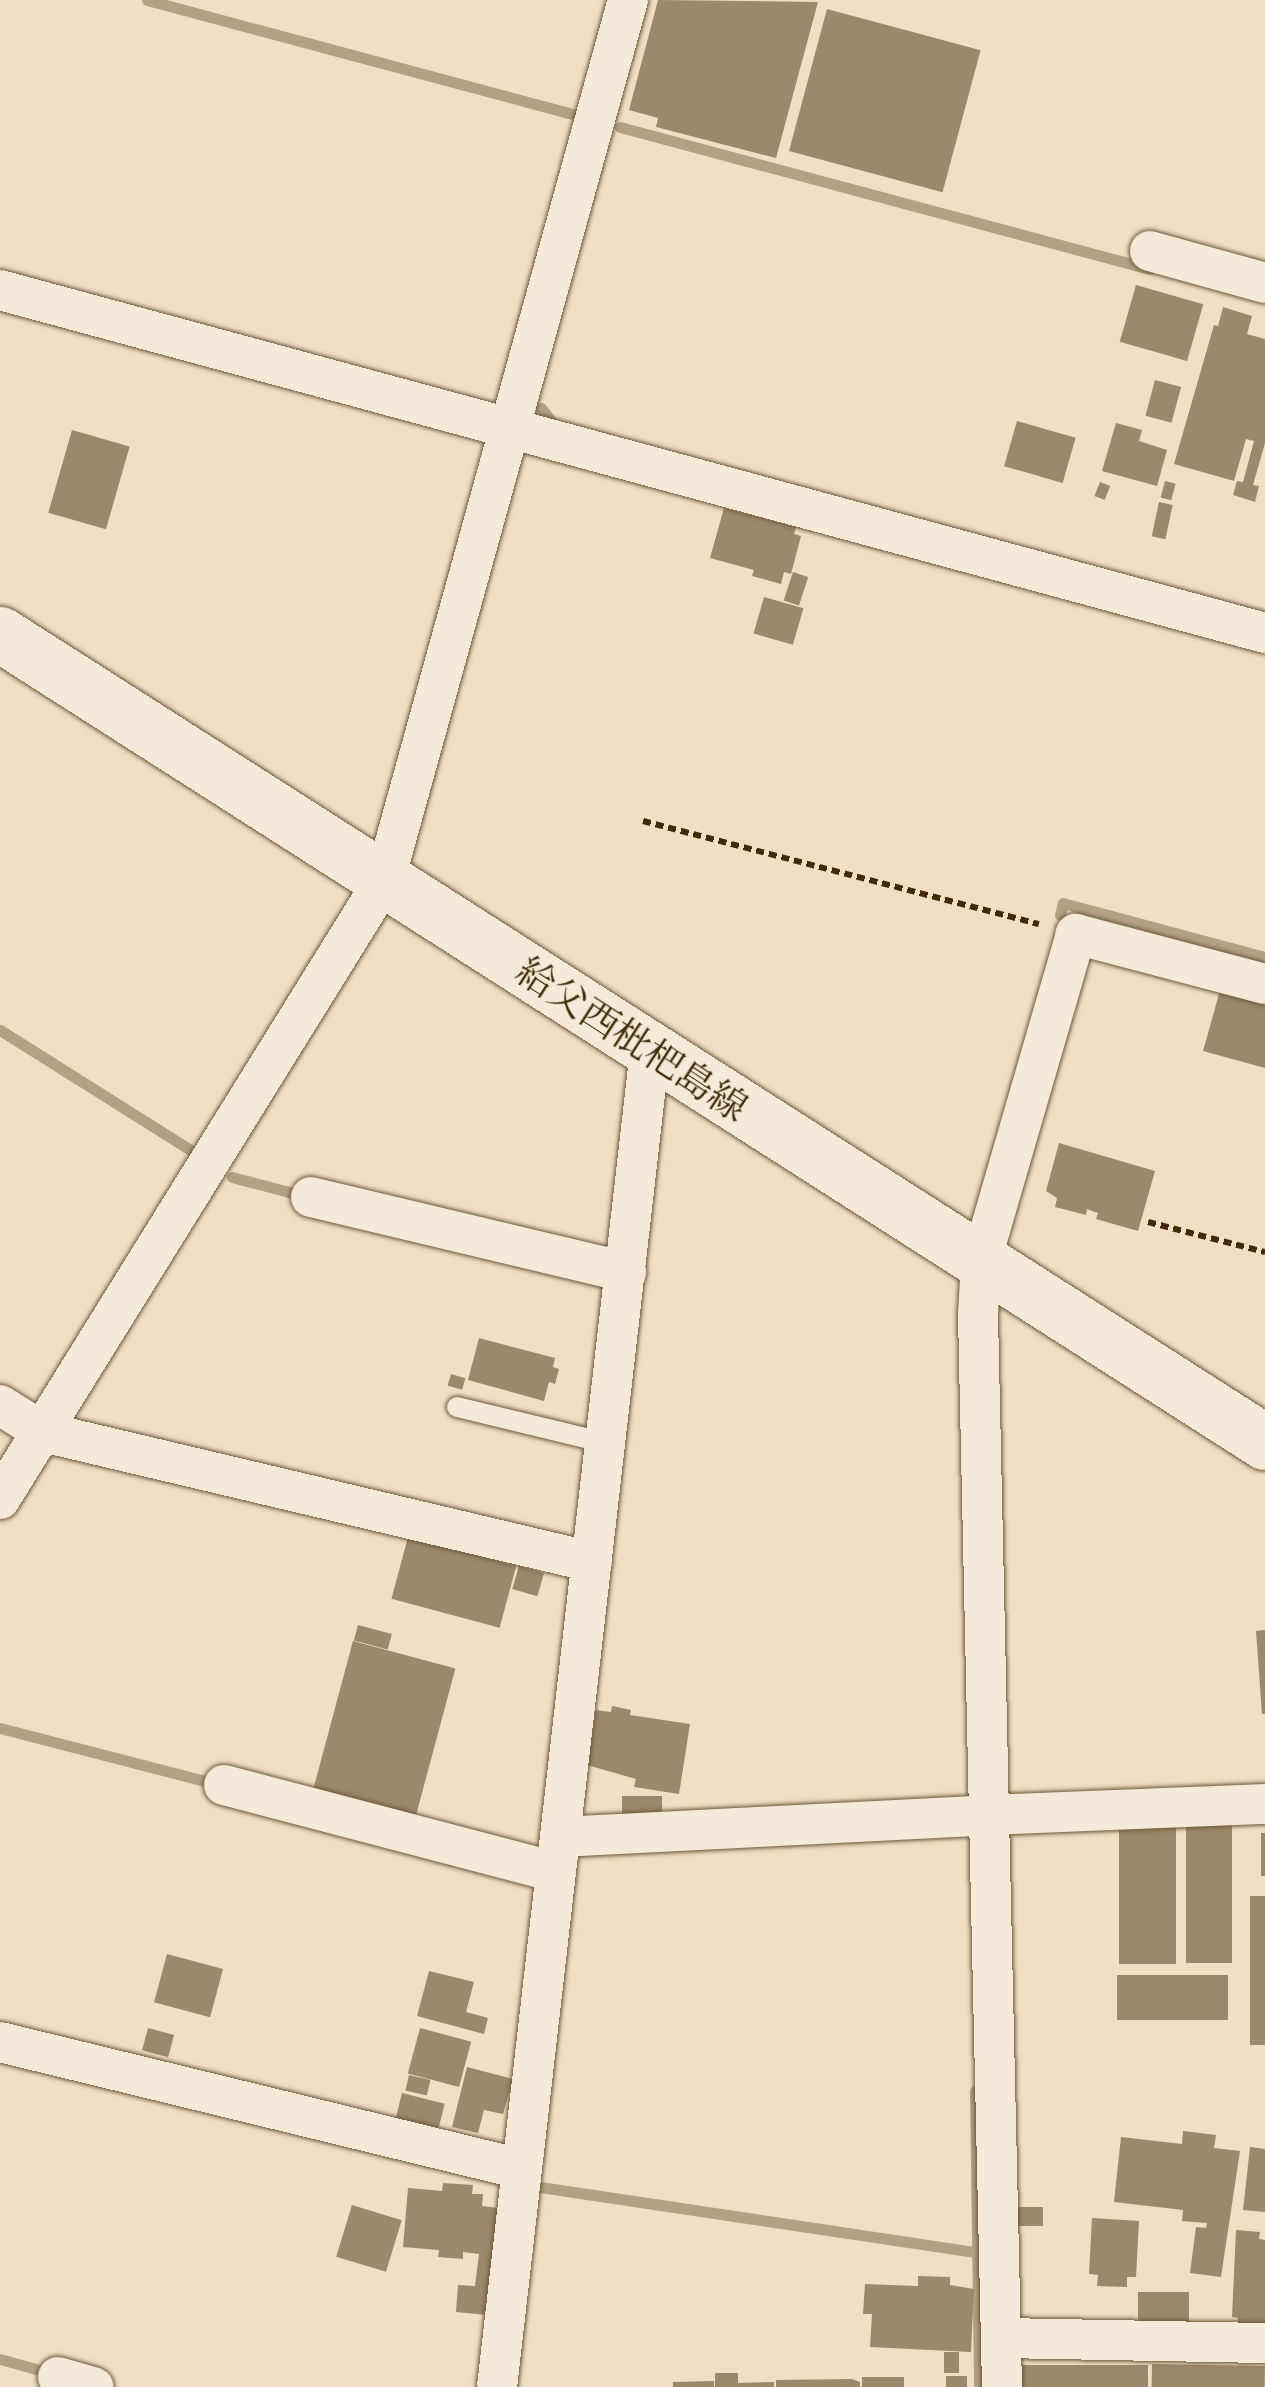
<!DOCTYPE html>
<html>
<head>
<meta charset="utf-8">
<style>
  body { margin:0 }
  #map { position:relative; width:1265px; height:2387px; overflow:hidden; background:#f0dec5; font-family:"Gentium Book Plus","Noto Serif JP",serif }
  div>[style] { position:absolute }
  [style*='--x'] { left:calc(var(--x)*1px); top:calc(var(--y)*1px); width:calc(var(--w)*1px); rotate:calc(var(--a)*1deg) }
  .stream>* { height:11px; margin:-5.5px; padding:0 5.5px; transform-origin:5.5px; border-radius:5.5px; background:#b4a184 }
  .building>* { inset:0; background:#9c886a; transform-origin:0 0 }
  .path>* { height:6px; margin-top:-3px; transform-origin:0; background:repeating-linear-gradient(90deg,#412b07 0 8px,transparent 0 13px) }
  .roads { filter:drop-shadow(0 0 2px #6d5836) drop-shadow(0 0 2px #6d5836) }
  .lane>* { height:20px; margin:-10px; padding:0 10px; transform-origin:10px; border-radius:10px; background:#f5ead9 }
  .street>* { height:40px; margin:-20px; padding:0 20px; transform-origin:20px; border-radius:20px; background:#f5ead9 }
  .secondary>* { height:55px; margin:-27.5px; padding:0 27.5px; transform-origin:27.5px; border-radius:27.5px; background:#f5ead9 }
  span { translate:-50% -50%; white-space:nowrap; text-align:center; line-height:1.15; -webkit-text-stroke:8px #f5ead9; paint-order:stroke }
  .street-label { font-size:38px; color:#412b07 }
</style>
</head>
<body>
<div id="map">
  <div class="stream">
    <i style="--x:147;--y:0;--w:440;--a:15"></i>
    <i style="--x:620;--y:127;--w:549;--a:15"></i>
    <i style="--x:541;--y:408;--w:24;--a:52"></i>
    <i style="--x:1060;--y:915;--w:12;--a:-76"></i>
    <i style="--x:1063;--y:903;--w:209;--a:15"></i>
    <i style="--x:0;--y:1030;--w:231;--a:32.2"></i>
    <i style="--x:232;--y:1177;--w:70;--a:14.8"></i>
    <i style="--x:0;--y:1728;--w:220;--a:14.5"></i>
    <i style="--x:975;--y:2091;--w:296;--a:89.2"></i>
    <i style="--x:540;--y:2187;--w:442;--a:8.5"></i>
    <i style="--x:0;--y:2359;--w:52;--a:15.6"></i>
  </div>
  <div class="building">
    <i style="clip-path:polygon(658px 0,818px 2px,776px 158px,656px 127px,658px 118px,629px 110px)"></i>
    <i style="left:827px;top:9px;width:159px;height:147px;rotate:15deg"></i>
    <i style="left:1136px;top:285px;width:70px;height:59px;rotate:16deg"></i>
    <i style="clip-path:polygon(1223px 307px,1252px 316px,1247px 334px,1265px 339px,1265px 443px,1253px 485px,1259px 486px,1255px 502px,1233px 495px,1237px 481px,1243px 482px,1254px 441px,1246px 439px,1234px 481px,1174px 464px,1214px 325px,1218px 326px)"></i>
    <i style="left:1155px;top:380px;width:27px;height:37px;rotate:15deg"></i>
    <i style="left:1017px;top:421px;width:61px;height:47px;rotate:16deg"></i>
    <i style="clip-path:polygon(1116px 423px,1142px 430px,1139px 441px,1167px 450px,1157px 486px,1102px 471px)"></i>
    <i style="left:72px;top:430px;width:60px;height:86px;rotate:16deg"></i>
    <i style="left:1165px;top:481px;width:11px;height:17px;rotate:15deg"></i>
    <i style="left:1100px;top:482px;width:11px;height:15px;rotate:22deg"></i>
    <i style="left:1159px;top:502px;width:14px;height:35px;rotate:12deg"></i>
    <i style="clip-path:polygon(724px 508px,796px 527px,794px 534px,801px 536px,791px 574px,784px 572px,781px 584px,752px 576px,754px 570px,710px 558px)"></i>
    <i style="left:793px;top:572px;width:16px;height:30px;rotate:18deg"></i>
    <i style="left:764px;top:597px;width:41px;height:38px;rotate:16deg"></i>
    <i style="clip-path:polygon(1221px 987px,1265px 1000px,1265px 1068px,1203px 1051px)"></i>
    <i style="clip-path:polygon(1059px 1143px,1155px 1171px,1138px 1231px,1096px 1219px,1098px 1213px,1087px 1209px,1086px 1215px,1055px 1207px,1057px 1198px,1046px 1191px)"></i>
    <i style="clip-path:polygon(479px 1338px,555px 1358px,553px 1367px,559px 1369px,555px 1384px,549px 1382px,544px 1401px,468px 1380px)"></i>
    <i style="left:451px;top:1374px;width:15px;height:12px;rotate:16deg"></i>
    <i style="left:408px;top:1537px;width:112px;height:64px;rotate:15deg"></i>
    <i style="left:519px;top:1566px;width:26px;height:24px;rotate:16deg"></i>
    <i style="left:358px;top:1625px;width:35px;height:16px;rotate:15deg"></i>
    <i style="clip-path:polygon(1265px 1630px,1265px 1714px,1262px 1714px,1256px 1631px)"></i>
    <i style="left:353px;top:1641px;width:106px;height:158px;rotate:15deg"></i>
    <i style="clip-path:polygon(612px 1706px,631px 1710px,630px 1715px,690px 1724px,679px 1794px,634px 1787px,636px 1779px,587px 1765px,596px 1710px,611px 1712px)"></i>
    <i style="left:622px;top:1796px;width:40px;height:23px"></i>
    <i style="left:1119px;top:1824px;width:57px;height:140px"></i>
    <i style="left:1186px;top:1824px;width:46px;height:139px"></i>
    <i style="left:1261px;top:1833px;width:4px;height:43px"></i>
    <i style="left:1250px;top:1896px;width:15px;height:149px"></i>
    <i style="left:167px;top:1954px;width:58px;height:50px;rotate:15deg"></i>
    <i style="clip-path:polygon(429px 1971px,474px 1982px,466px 2012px,488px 2018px,484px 2034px,417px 2016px)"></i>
    <i style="left:1117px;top:1975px;width:111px;height:45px"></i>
    <i style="left:148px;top:2028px;width:27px;height:23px;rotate:15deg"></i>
    <i style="left:420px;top:2028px;width:53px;height:47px;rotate:15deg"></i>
    <i style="clip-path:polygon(467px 2067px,513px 2079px,503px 2114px,484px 2110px,478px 2133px,452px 2127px)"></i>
    <i style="left:409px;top:2075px;width:22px;height:16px;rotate:13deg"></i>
    <i style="left:402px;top:2093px;width:44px;height:30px;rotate:14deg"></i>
    <i style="clip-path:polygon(1183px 2131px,1216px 2135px,1214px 2148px,1240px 2151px,1221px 2277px,1190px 2273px,1196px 2227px,1206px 2228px,1207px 2223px,1182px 2221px,1183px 2210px,1114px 2202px,1121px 2137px,1182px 2144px)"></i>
    <i style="clip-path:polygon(1250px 2147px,1265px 2149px,1265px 2212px,1243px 2210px)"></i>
    <i style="clip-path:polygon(443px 2183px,473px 2185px,472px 2194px,483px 2194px,482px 2206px,499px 2208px,488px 2315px,456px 2312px,458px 2285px,475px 2286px,479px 2254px,463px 2252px,463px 2259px,438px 2257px,439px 2250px,403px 2247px,408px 2188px,442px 2191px)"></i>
    <i style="left:352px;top:2205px;width:52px;height:54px;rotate:17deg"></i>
    <i style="left:1012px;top:2207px;width:31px;height:19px"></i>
    <i style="clip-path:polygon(1092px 2218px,1139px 2221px,1136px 2277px,1127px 2277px,1127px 2287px,1097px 2286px,1098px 2275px,1089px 2274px)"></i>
    <i style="clip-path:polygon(1236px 2230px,1260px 2232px,1259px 2239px,1265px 2240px,1265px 2332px,1237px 2329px,1238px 2318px,1232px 2317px)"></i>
    <i style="clip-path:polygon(918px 2276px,950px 2277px,950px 2285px,974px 2289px,971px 2352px,870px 2347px,872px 2314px,863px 2314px,865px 2284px,918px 2286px)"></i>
    <i style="left:1189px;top:2292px;width:37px;height:51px;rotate:90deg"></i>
    <i style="left:944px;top:2352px;width:15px;height:21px"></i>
    <i style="left:1152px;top:2364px;width:113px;height:23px;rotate:1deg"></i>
    <i style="left:1012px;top:2365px;width:136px;height:22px"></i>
    <i style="clip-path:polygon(715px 2373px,738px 2373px,738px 2383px,774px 2382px,774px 2387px,715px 2387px)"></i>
    <i style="left:946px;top:2376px;width:21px;height:11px"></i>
    <i style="left:904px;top:2377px;width:10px;height:42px;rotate:90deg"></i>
    <i style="clip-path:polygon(852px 2379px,860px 2382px,860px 2387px,776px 2387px,776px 2380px)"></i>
    <i style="clip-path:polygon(714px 2381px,714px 2387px,673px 2387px,673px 2382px)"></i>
  </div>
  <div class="path">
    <i style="--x:643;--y:821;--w:409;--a:14.6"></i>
    <i style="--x:1148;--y:1222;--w:121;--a:14.4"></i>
  </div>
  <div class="roads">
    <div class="lane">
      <i style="--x:457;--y:1407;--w:153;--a:13.6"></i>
    </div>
    <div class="street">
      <i style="--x:1150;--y:251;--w:119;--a:15.5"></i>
      <i style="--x:0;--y:290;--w:1311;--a:15.17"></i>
      <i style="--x:1265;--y:984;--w:196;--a:-165.2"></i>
      <i style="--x:1076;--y:934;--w:341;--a:106.2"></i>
      <i style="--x:981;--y:1261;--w:54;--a:93.2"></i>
      <i style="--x:978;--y:1315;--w:500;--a:88.74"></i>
      <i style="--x:989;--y:1815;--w:276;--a:-2.3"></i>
      <i style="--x:311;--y:1197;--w:324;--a:13.4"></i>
      <i style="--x:0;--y:1405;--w:51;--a:32.1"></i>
      <i style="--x:43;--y:1432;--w:564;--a:13.32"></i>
      <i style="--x:0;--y:1499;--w:730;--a:-58.16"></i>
      <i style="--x:385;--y:879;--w:912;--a:-74.55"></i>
      <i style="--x:224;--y:1785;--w:343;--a:14.7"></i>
      <i style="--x:560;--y:1837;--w:430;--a:-2.9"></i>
      <i style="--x:989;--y:1815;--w:572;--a:88.7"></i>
      <i style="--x:0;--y:2042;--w:536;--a:13.7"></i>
      <i style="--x:1003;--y:2338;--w:262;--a:1.1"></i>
      <i style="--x:58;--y:2377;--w:37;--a:16"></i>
      <i style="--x:497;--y:2387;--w:1345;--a:-83.47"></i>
    </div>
    <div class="secondary">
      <i style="--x:0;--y:634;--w:1501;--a:32.57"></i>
    </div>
  </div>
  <div class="street-label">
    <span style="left:632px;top:1039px;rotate:33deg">給父西枇杷島線</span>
  </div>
</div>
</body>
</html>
